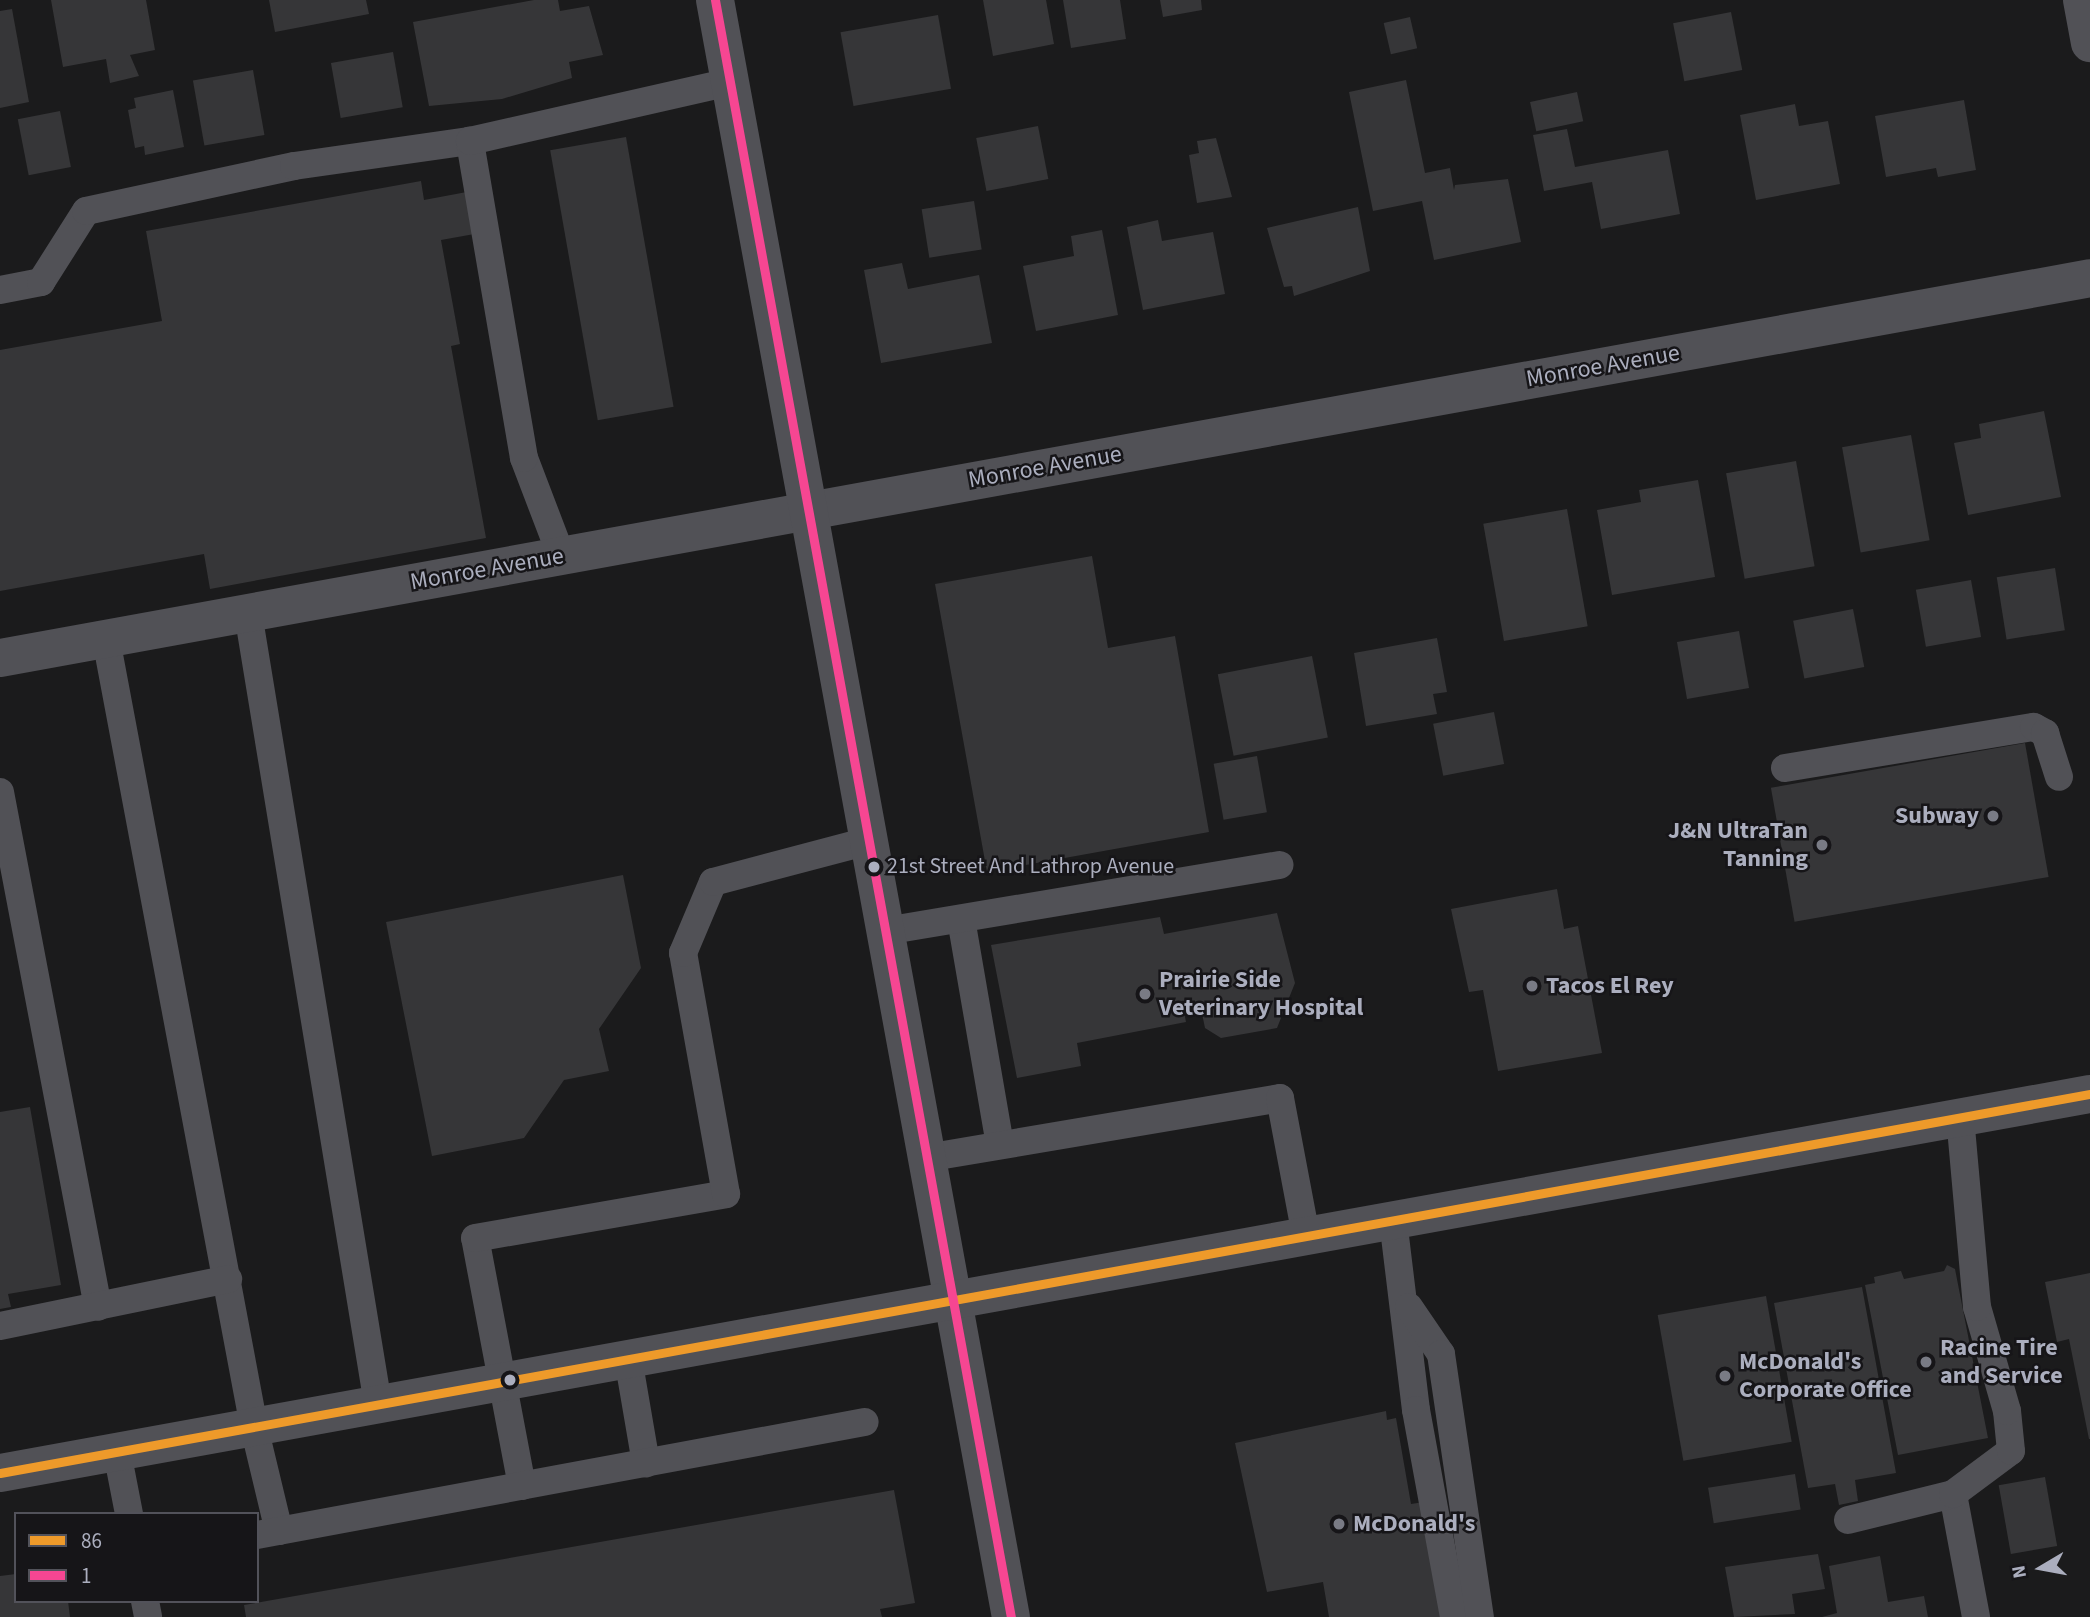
<!DOCTYPE html>
<html>
<head>
<meta charset="utf-8">
<style>
  body { margin:0 }
  #map { position:relative; width:2090px; height:1617px; overflow:hidden; background:#1b1b1c; font-family:"Source Sans 3",sans-serif }
  div>[style] { position:absolute }
  [style*='--x'] { left:calc(var(--x)*1px); top:calc(var(--y)*1px); width:calc(var(--w)*1px); rotate:calc(var(--a)*1deg) }
  .building>* { inset:0; background:#363638; transform-origin:0 0 }
  .service>* { height:28px; margin:-14px; padding:0 14px; transform-origin:14px; border-radius:14px; background:#515156 }
  .minor>* { height:38px; margin:-19px; padding:0 19px; transform-origin:19px; border-radius:19px; background:#515156 }
  .tertiary>* { height:38px; margin:-19px; padding:0 19px; transform-origin:19px; border-radius:19px; background:#515156 }
  .bus-1>* { height:9px; margin:-4.5px; padding:0 4.5px; transform-origin:4.5px; border-radius:4.5px; background:#ee9a2a }
  .bus-2>* { height:9px; margin:-4.5px; padding:0 4.5px; transform-origin:4.5px; border-radius:4.5px; background:#f64692 }
  .dots>* { width:19px; height:19px; translate:-50% -50%; box-sizing:border-box; border:4px solid #161518; border-radius:50% }
  span { translate:-50% -50%; white-space:nowrap; text-align:center; line-height:1.15; -webkit-text-stroke:5px #161518; paint-order:stroke }
  .bus-label { font-size:22px; color:#abaebe }
  .left { translate:0 -50%; text-align:left }
  .street-label { font-size:24px; color:#abaebe }
  .poi-label { font-size:24px; color:#abaebe; font-weight:700 }
  .right { translate:-100% -50%; text-align:right }
  .legend { position:absolute; left:14px; top:1512px; width:245px; height:91px; box-sizing:border-box; background:#161518; border:2px solid #52525a; margin:0; padding:9px 12px; list-style:none; font-size:21px; color:#abaebe }
  .legend li { display:flex; align-items:center; gap:14px; height:35px }
  .legend b { width:35px; border:2px solid #52525a }
  .north { position:absolute; left:2006px; top:1533px; width:70px; height:70px; -webkit-text-stroke:5px #161518; paint-order:stroke; rotate:260deg; font-size:19px; font-weight:700; line-height:28px; text-align:center; color:#abaebe }
  .north::after { content:''; display:block; margin:auto; width:24px; height:32px; background:#abaebe; clip-path:polygon(50% 0,100% 100%,50% 72%,0 100%) }
</style>
</head>
<body>
<div id="map">
  <div class="building">
    <i style="clip-path:polygon(51px 0,146px 0,155px 50px,130px 55px,139px 76px,110px 83px,106px 59px,63px 67px)"></i>
    <i style="clip-path:polygon(269px 0,366px 0,369px 14px,275px 32px)"></i>
    <i style="clip-path:polygon(534px 0,558px 0,560px 11px,589px 6px,603px 55px,569px 62px,572px 78px,502px 99px,429px 106px,413px 22px)"></i>
    <i style="clip-path:polygon(983px 0,1046px 0,1054px 44px,993px 56px)"></i>
    <i style="clip-path:polygon(1063px 0,1120px 0,1126px 39px,1071px 48px)"></i>
    <i style="clip-path:polygon(1160px 0,1201px 0,1202px 10px,1163px 17px)"></i>
    <i style="clip-path:polygon(12px 9px,29px 102px,0 108px,0 11px)"></i>
    <i style="left:1731px;top:12px;width:59px;height:59px;rotate:79deg"></i>
    <i style="left:938px;top:15px;width:75px;height:99px;rotate:80deg"></i>
    <i style="left:1410px;top:17px;width:32px;height:27px;rotate:77deg"></i>
    <i style="left:393px;top:52px;width:56px;height:63px;rotate:80deg"></i>
    <i style="left:253px;top:70px;width:66px;height:61px;rotate:80deg"></i>
    <i style="clip-path:polygon(1406px 80px,1425px 173px,1450px 168px,1454px 190px,1455px 185px,1508px 179px,1521px 242px,1434px 260px,1422px 201px,1373px 211px,1349px 92px)"></i>
    <i style="clip-path:polygon(173px 90px,184px 147px,145px 155px,144px 146px,135px 148px,128px 110px,136px 108px,134px 98px)"></i>
    <i style="left:1577px;top:92px;width:30px;height:48px;rotate:78deg"></i>
    <i style="clip-path:polygon(1964px 100px,1976px 170px,1938px 177px,1936px 168px,1886px 177px,1875px 116px)"></i>
    <i style="clip-path:polygon(1795px 104px,1799px 126px,1828px 121px,1840px 184px,1756px 200px,1740px 115px)"></i>
    <i style="left:60px;top:111px;width:57px;height:43px;rotate:79deg"></i>
    <i style="left:1038px;top:126px;width:54px;height:63px;rotate:79deg"></i>
    <i style="clip-path:polygon(1567px 129px,1575px 167px,1668px 150px,1680px 214px,1601px 229px,1592px 182px,1544px 191px,1533px 135px)"></i>
    <i style="left:626px;top:137px;width:274px;height:77px;rotate:80deg"></i>
    <i style="clip-path:polygon(1216px 138px,1232px 197px,1197px 203px,1189px 155px,1199px 153px,1197px 141px)"></i>
    <i style="clip-path:polygon(421px 181px,424px 200px,472px 191px,480px 233px,441px 240px,460px 344px,451px 346px,486px 538px,210px 589px,204px 554px,0 591px,0 350px,162px 321px,146px 231px)"></i>
    <i style="left:974px;top:201px;width:49px;height:53px;rotate:81deg"></i>
    <i style="clip-path:polygon(1358px 207px,1370px 271px,1294px 296px,1292px 286px,1284px 287px,1267px 228px)"></i>
    <i style="clip-path:polygon(1158px 220px,1162px 241px,1213px 232px,1225px 294px,1143px 310px,1127px 227px)"></i>
    <i style="clip-path:polygon(1102px 230px,1118px 315px,1036px 331px,1023px 266px,1074px 256px,1071px 236px)"></i>
    <i style="clip-path:polygon(902px 263px,908px 289px,979px 275px,992px 343px,881px 363px,864px 270px)"></i>
    <i style="clip-path:polygon(2044px 411px,2061px 497px,1968px 515px,1954px 443px,1981px 438px,1979px 424px)"></i>
    <i style="left:1911px;top:435px;width:107px;height:70px;rotate:80deg"></i>
    <i style="left:1796px;top:461px;width:107px;height:71px;rotate:80deg"></i>
    <i style="clip-path:polygon(1698px 480px,1715px 577px,1612px 595px,1597px 510px,1641px 502px,1639px 490px)"></i>
    <i style="left:1567px;top:509px;width:119px;height:85px;rotate:80deg"></i>
    <i style="clip-path:polygon(1092px 556px,1108px 648px,1175px 636px,1209px 832px,987px 872px,935px 584px)"></i>
    <i style="left:2055px;top:568px;width:63px;height:59px;rotate:81deg"></i>
    <i style="left:1971px;top:580px;width:58px;height:56px;rotate:80deg"></i>
    <i style="left:1853px;top:609px;width:59px;height:61px;rotate:79deg"></i>
    <i style="left:1739px;top:631px;width:58px;height:63px;rotate:80deg"></i>
    <i style="clip-path:polygon(1437px 638px,1447px 692px,1433px 694px,1437px 714px,1366px 726px,1354px 653px)"></i>
    <i style="left:1312px;top:656px;width:83px;height:96px;rotate:79deg"></i>
    <i style="left:1494px;top:712px;width:53px;height:62px;rotate:79deg"></i>
    <i style="left:2025px;top:743px;width:136px;height:258px;rotate:80deg"></i>
    <i style="left:1257px;top:756px;width:57px;height:44px;rotate:80deg"></i>
    <i style="clip-path:polygon(623px 875px,641px 968px,599px 1029px,609px 1071px,564px 1080px,524px 1138px,432px 1156px,386px 922px)"></i>
    <i style="clip-path:polygon(1557px 889px,1564px 929px,1578px 926px,1602px 1053px,1498px 1071px,1483px 990px,1469px 992px,1451px 909px)"></i>
    <i style="clip-path:polygon(1277px 913px,1295px 983px,1277px 1028px,1221px 1038px,1205px 1028px,1200px 1004px,1183px 1007px,1186px 1022px,1077px 1043px,1081px 1066px,1017px 1078px,991px 945px,1160px 917px,1164px 934px)"></i>
    <i style="clip-path:polygon(30px 1107px,61px 1285px,8px 1294px,11px 1307px,0 1309px,0 1112px)"></i>
    <i style="clip-path:polygon(1947px 1265px,1955px 1269px,1988px 1438px,1898px 1455px,1865px 1285px,1875px 1283px,1874px 1277px,1901px 1271px,1904px 1279px,1944px 1271px)"></i>
    <i style="clip-path:polygon(2090px 1273px,2090px 1439px,2089px 1439px,2069px 1339px,2057px 1342px,2045px 1282px)"></i>
    <i style="clip-path:polygon(1862px 1287px,1896px 1473px,1855px 1480px,1858px 1501px,1839px 1505px,1835px 1484px,1808px 1488px,1774px 1303px)"></i>
    <i style="left:1766px;top:1296px;width:148px;height:110px;rotate:80deg"></i>
    <i style="clip-path:polygon(1386px 1411px,1387px 1420px,1396px 1418px,1411px 1504px,1424px 1502px,1444px 1617px,1329px 1617px,1323px 1582px,1267px 1592px,1235px 1443px)"></i>
    <i style="left:1795px;top:1474px;width:36px;height:88px;rotate:81deg"></i>
    <i style="left:2045px;top:1477px;width:70px;height:47px;rotate:80deg"></i>
    <i style="clip-path:polygon(894px 1490px,915px 1603px,880px 1609px,882px 1617px,246px 1617px,244px 1605px)"></i>
    <i style="clip-path:polygon(1818px 1554px,1825px 1589px,1792px 1594px,1795px 1614px,1734px 1617px,1725px 1567px)"></i>
    <i style="clip-path:polygon(1880px 1556px,1888px 1602px,1924px 1596px,1928px 1617px,1822px 1617px,1837px 1613px,1829px 1566px)"></i>
    <i style="clip-path:polygon(16px 1574px,16px 1601px,68px 1601px,70px 1617px,0 1617px,0 1576px)"></i>
  </div>
  <div class="service">
    <i style="--x:0;--y:290;--w:42;--a:-11"></i>
    <i style="--x:41;--y:282;--w:84;--a:-57.6"></i>
    <i style="--x:86;--y:211;--w:213;--a:-12.2"></i>
    <i style="--x:294;--y:166;--w:178;--a:-8.1"></i>
    <i style="--x:561;--y:555;--w:104;--a:-110.9"></i>
    <i style="--x:524;--y:458;--w:322;--a:-99.7"></i>
    <i style="--x:470;--y:141;--w:267;--a:-12.8"></i>
    <i style="--x:248;--y:613;--w:802;--a:80.67"></i>
    <i style="--x:106;--y:639;--w:802;--a:79.36"></i>
    <i style="--x:254;--y:1427;--w:107;--a:76.5"></i>
    <i style="--x:1785;--y:768;--w:252;--a:-9.4"></i>
    <i style="--x:2034;--y:727;--w:13;--a:29"></i>
    <i style="--x:2045;--y:733;--w:46;--a:72.3"></i>
    <i style="--x:0;--y:792;--w:524;--a:79.23"></i>
    <i style="--x:961;--y:919;--w:229;--a:80.2"></i>
    <i style="--x:885;--y:931;--w:400;--a:-9.5"></i>
    <i style="--x:926;--y:1158;--w:359;--a:-9.6"></i>
    <i style="--x:1280;--y:1098;--w:140;--a:79.3"></i>
    <i style="--x:1393;--y:1220;--w:191;--a:83.1"></i>
    <i style="--x:1416;--y:1410;--w:210;--a:79.6"></i>
    <i style="--x:1409;--y:1307;--w:57;--a:55.8"></i>
    <i style="--x:1441;--y:1354;--w:266;--a:81.6"></i>
    <i style="--x:0;--y:1326;--w:233;--a:-11.6"></i>
    <i style="--x:628;--y:1358;--w:107;--a:80.3"></i>
    <i style="--x:117;--y:1452;--w:63;--a:79"></i>
    <i style="--x:522;--y:1486;--w:252;--a:-100.7"></i>
    <i style="--x:475;--y:1238;--w:255;--a:-9.9"></i>
    <i style="--x:726;--y:1194;--w:245;--a:-100.1"></i>
    <i style="--x:683;--y:953;--w:77;--a:-67.1"></i>
    <i style="--x:713;--y:882;--w:160;--a:-14.8"></i>
    <i style="--x:1953;--y:1494;--w:125;--a:79.4"></i>
    <i style="--x:1848;--y:1520;--w:108;--a:-13.9"></i>
    <i style="--x:1953;--y:1494;--w:72;--a:-36.6"></i>
    <i style="--x:2011;--y:1451;--w:40;--a:-95.7"></i>
    <i style="--x:2007;--y:1411;--w:108;--a:-106.1"></i>
    <i style="--x:1977;--y:1307;--w:190;--a:-95.1"></i>
    <i style="--x:257;--y:1535;--w:618;--a:-10.53"></i>
    <i style="--x:145;--y:1601;--w:16;--a:79"></i>
  </div>
  <div class="minor">
    <i style="--x:2082;--y:0;--w:44;--a:79.5"></i>
    <i style="--x:0;--y:658;--w:2124;--a:-10.3"></i>
  </div>
  <div class="tertiary">
    <i style="--x:715;--y:0;--w:1644;--a:79.63"></i>
    <i style="--x:0;--y:1473;--w:2124;--a:-10.28"></i>
  </div>
  <div class="bus-1">
    <i style="--x:0;--y:1473;--w:2124;--a:-10.28"></i>
  </div>
  <div class="bus-2">
    <i style="--x:715;--y:0;--w:1644;--a:79.63"></i>
  </div>
  <div class="dots">
    <i style="left:1993px;top:816px;background:#797b85"></i>
    <i style="left:1822px;top:845px;background:#797b85"></i>
    <i style="left:874px;top:867px;background:#abaebe"></i>
    <i style="left:1532px;top:986px;background:#797b85"></i>
    <i style="left:1145px;top:994px;background:#797b85"></i>
    <i style="left:1926px;top:1362px;background:#797b85"></i>
    <i style="left:1725px;top:1376px;background:#797b85"></i>
    <i style="left:510px;top:1380px;background:#abaebe"></i>
    <i style="left:1339px;top:1524px;background:#797b85"></i>
  </div>
  <div class="bus-label">
    <span class="left" style="left:887px;top:867px">21st Street And Lathrop Avenue</span>
  </div>
  <div class="street-label">
    <span style="left:1603px;top:366px;rotate:-10deg">Monroe Avenue</span>
    <span style="left:1045px;top:467px;rotate:-10deg">Monroe Avenue</span>
    <span style="left:487px;top:569px;rotate:-10deg">Monroe Avenue</span>
  </div>
  <div class="poi-label">
    <span class="right" style="left:1979px;top:816px">Subway</span>
    <span class="right" style="left:1808px;top:845px">J&amp;N UltraTan<br>Tanning</span>
    <span class="left" style="left:1159px;top:994px">Prairie Side<br>Veterinary Hospital</span>
    <span class="left" style="left:1546px;top:986px">Tacos El Rey</span>
    <span class="left" style="left:1940px;top:1362px">Racine Tire<br>and Service</span>
    <span class="left" style="left:1739px;top:1376px">McDonald's<br>Corporate Office</span>
    <span class="left" style="left:1353px;top:1524px">McDonald's</span>
  </div>
  <ul class="legend">
  <li><b style="height:9px;background:#ee9a2a"></b>86</li>
  <li><b style="height:9px;background:#f64692"></b>1</li>
  </ul>
  <div class="north">N</div>
</div>
</body>
</html>
